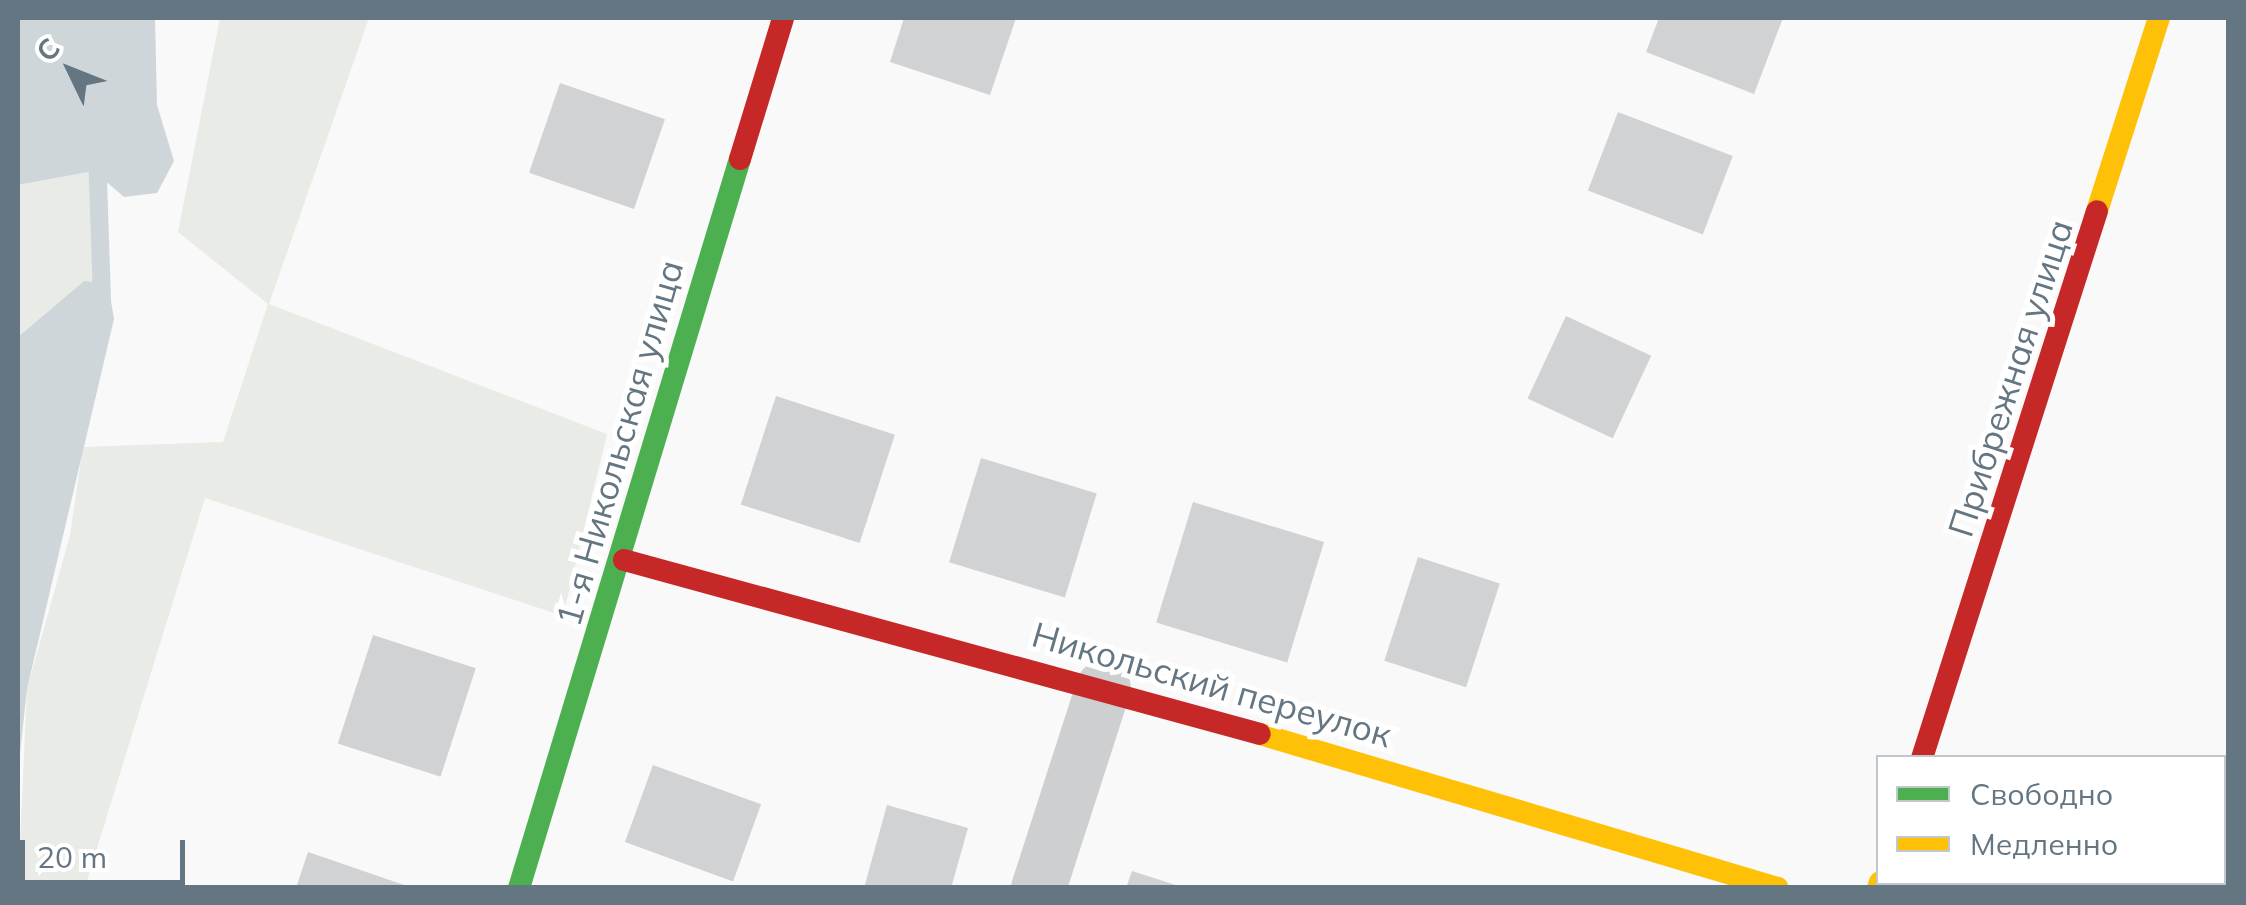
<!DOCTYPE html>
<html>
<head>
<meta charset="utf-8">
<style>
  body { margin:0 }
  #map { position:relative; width:2246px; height:905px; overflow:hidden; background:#f9f9f9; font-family:Mulish,sans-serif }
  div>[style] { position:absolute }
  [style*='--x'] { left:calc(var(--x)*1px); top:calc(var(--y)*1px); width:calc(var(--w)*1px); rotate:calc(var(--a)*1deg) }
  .green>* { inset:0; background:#e8ebe6 }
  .water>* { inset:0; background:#ced6d9 }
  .stream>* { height:18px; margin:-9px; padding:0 9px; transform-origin:9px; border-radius:9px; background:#ced6d9 }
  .building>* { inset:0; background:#d0d2d3; transform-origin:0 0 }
  .street>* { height:55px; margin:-27.5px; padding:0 27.5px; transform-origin:27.5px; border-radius:27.5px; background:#cecfd0 }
  .fast>* { height:22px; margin:-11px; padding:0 11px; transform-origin:11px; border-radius:11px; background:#4caf50 }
  .slow>* { height:22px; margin:-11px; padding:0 11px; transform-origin:11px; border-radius:11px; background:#ffc107 }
  .jam>* { height:22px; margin:-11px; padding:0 11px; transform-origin:11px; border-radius:11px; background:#c62828 }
  span { translate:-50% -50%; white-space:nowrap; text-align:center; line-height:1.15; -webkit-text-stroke:10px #fff; paint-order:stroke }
  .street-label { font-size:35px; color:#657683 }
  .frame { position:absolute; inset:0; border:20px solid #657683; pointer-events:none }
  .legend { position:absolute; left:1876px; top:755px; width:350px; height:130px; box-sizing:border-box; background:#fff; border:2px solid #c1c8cd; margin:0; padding:12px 18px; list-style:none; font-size:30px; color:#657683 }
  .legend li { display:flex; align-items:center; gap:20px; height:50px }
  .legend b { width:50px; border:2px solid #c1c8cd }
  .north { position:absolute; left:20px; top:20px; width:100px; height:100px; -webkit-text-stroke:8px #fff; paint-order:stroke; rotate:313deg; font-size:28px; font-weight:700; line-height:40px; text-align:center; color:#657683 }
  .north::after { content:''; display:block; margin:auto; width:35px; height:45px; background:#657683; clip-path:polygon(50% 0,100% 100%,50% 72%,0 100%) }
  .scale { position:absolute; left:20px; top:840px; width:165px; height:45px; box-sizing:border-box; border:5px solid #657683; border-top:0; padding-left:12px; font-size:30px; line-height:35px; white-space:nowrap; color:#657683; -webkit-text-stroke:8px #fff; paint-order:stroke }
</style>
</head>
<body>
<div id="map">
  <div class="green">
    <i style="clip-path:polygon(220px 18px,369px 18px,269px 304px,607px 434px,563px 616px,205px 498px,85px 887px,18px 888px,27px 689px,70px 535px,83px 447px,223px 442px,268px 304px,178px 232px)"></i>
    <i style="clip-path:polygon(95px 171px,108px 283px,84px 281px,18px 337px,18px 185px)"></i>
  </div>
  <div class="water">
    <i style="clip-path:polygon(18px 18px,155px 18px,157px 105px,174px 161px,157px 193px,124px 197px,94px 171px,18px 185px)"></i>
    <i style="clip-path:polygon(84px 281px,108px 283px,114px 319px,27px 689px,18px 772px,18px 337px)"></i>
  </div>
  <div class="stream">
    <i style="--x:97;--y:149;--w:153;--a:88.1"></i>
  </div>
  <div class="building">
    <i style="clip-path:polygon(904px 18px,1016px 18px,990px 95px,890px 62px)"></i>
    <i style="clip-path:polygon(1659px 18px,1783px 18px,1754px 94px,1646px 52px)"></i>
    <i style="left:560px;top:83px;width:111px;height:95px;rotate:19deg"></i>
    <i style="left:1618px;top:112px;width:123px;height:84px;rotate:21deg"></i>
    <i style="left:1566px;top:316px;width:94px;height:91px;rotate:25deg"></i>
    <i style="left:776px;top:396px;width:125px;height:114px;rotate:18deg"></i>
    <i style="left:981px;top:458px;width:121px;height:109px;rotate:17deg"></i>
    <i style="left:1193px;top:502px;width:137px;height:126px;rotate:17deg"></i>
    <i style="left:1418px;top:557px;width:86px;height:109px;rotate:18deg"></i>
    <i style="left:373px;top:635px;width:108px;height:114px;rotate:18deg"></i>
    <i style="left:653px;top:765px;width:115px;height:82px;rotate:20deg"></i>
    <i style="clip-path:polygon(887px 805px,968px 828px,951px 888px,864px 888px)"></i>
    <i style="clip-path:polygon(308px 852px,410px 887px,410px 888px,296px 888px)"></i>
    <i style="clip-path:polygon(1132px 871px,1182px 887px,1182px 888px,1126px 888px)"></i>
  </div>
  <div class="street">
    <i style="--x:1038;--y:888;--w:211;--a:-72.1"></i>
  </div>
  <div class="fast">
    <i style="--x:519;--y:888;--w:762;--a:-73.14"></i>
  </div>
  <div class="slow">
    <i style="--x:2097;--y:211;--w:203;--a:-72.2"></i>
    <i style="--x:1260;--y:734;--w:540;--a:16.56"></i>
    <i style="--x:1878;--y:888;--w:6;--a:-72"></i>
  </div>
  <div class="jam">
    <i style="--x:740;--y:159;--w:147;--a:-73"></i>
    <i style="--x:624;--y:560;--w:659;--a:15.3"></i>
    <i style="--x:1922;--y:758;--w:574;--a:-72.26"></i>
  </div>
  <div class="street-label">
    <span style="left:2010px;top:378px;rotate:-72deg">Прибрежная улица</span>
    <span style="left:619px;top:443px;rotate:-74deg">1-я Никольская улица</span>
    <span style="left:1212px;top:684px;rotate:16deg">Никольский переулок</span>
  </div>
  <div class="frame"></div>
  <ul class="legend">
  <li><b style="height:12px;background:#4caf50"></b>Свободно</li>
  <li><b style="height:12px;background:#ffc107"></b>Медленно</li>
  </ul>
  <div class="north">С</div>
  <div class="scale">20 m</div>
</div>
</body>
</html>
